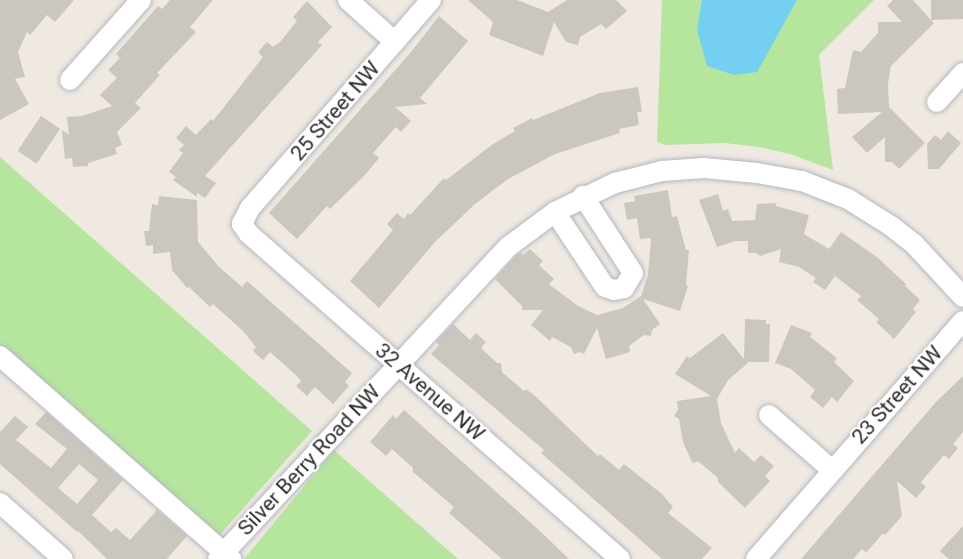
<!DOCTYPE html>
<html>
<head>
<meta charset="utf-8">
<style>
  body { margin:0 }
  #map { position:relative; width:963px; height:559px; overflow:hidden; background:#efe9e1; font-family:Roboto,sans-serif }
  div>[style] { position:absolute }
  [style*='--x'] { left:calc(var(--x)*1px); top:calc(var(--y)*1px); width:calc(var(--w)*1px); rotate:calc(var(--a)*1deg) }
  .green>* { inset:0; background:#b6e59e }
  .water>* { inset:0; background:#75cff0 }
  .building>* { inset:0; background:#cbc7bf; transform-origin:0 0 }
  .roads { filter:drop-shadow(0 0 2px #b4b7c1) drop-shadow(0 0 2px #b4b7c1) }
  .minor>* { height:20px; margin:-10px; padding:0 10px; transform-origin:10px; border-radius:10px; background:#fff }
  span { translate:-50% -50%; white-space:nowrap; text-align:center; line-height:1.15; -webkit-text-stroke:4.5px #fff; paint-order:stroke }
  .street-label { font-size:21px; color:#2e2e2e }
</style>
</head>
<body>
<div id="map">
  <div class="green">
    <i style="clip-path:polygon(662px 0,874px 0,819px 55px,833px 170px,790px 154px,759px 147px,725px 143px,665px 145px,657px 142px)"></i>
    <i style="clip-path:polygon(0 157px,312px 431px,217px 538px,0 346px)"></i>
    <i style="clip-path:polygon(334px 450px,458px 559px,244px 559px)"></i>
  </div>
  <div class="water">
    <i style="clip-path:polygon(702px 0,797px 0,757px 72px,734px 75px,707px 66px,697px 30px)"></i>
  </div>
  <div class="building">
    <i style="clip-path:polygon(0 0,74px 0,55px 22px,47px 15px,30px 35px,27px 32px,18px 52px,25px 77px,15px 79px,29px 104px,0 120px)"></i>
    <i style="clip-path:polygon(170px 0,213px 0,190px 27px,196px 32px,157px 73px,160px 75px,135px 103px,141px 108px,117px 132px,122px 145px,115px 148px,117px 154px,88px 163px,88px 166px,73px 167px,72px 158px,65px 159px,62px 130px,69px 135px,67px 117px,82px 116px,112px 106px,100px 95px,117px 78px,108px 70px,120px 58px,116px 54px,158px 6px,162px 9px)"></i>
    <i style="clip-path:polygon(468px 0,517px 0,548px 12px,567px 0,616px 0,627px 11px,606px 29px,601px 24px,580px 37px,578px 45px,566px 42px,554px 22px,543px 56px,489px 35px,493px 22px)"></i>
    <i style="clip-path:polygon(893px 0,913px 0,931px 20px,931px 0,963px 0,963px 19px,931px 20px,934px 23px,891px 66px,888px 84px,889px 107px,925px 143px,899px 169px,892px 162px,885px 162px,885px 137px,867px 153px,852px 137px,882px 112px,838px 114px,837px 89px,845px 88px,853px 50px,861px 52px,878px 33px,878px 22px,902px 22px,887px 6px)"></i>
    <i style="clip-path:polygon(307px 1px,332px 27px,318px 42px,322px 45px,205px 176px,216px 183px,205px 198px,197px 193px,197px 197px,173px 180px,176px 177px,169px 172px,183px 153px,179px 150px,184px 145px,176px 138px,186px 126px,196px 135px,211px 119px,213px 121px,263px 57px,258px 52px,267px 42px,273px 47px,280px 42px,297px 21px,293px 17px)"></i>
    <i style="clip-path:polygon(439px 16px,468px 41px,420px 98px,427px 104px,395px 107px,411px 121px,401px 132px,396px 127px,373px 153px,379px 158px,365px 175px,330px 209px,327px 206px,297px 239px,269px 213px,411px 52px)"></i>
    <i style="clip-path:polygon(638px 87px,642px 112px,637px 112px,639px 125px,619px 129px,620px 133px,555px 154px,508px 179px,475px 204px,434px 243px,379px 308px,350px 281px,393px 230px,387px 224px,397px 213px,404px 219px,408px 213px,410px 215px,444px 178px,446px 180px,493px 144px,515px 131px,513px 128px,532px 118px,533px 120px,600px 93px)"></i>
    <i style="left:41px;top:116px;width:23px;height:42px;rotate:34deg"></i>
    <i style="clip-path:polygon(948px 131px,961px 143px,939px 169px,928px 169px,927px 144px,935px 135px,941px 140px)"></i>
    <i style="clip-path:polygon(668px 190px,672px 217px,677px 216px,686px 250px,689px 250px,686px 285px,688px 286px,680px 311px,643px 299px,660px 324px,652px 330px,651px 336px,644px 335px,629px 346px,630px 352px,606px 359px,597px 328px,584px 354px,580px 352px,574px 354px,571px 347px,552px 337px,550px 341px,531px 325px,543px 310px,522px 310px,522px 306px,495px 279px,516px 256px,521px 253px,523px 255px,530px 249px,543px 261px,539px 265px,554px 279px,549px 284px,578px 306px,597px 315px,623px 308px,641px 296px,648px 275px,651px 238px,640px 239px,637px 218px,627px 220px,624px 203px,635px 201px,634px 196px)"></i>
    <i style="clip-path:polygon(718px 194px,723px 211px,728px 209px,732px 221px,755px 220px,757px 204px,776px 203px,776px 206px,809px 215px,804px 234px,829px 249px,841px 232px,878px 258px,906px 284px,905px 286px,920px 300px,913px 309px,916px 312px,894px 339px,876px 322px,879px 319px,857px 300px,861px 296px,835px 276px,825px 290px,813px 282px,816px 278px,799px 267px,779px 262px,781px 249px,760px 256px,756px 253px,748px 253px,748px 241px,735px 241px,717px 247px,699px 200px)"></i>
    <i style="clip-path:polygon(159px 196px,197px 200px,198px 242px,219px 267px,242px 287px,247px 281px,352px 373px,345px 382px,349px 386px,333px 404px,315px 387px,307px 396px,296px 386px,301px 381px,296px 375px,270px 352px,263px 360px,253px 351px,256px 347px,243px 331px,213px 304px,210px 307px,189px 287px,187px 288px,172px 270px,170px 252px,153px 254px,153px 245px,146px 246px,144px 231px,149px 231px,152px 204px,158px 205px)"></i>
    <i style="clip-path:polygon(745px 319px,766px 320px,766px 324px,770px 324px,769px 362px,747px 362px,748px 363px,728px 380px,717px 399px,721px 423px,735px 453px,739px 448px,754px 462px,761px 455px,774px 466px,765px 476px,770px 481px,745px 508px,718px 482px,718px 478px,698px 461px,693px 463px,691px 460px,683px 442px,679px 419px,674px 416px,678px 410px,677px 401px,711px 396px,675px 374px,687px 356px,690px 358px,723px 333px,744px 359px)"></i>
    <i style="clip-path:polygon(453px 324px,470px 340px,476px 333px,486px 342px,481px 348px,497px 363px,501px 363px,502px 372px,524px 391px,526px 389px,534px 395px,598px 456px,600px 454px,619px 470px,624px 464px,662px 494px,673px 507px,668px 513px,712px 548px,702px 559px,662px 559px,541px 453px,544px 450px,431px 354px,439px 345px,436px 342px)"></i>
    <i style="clip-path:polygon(791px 325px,812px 333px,810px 337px,837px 358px,834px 362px,854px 381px,837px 402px,832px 397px,823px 408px,810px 397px,815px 390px,791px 369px,775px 363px)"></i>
    <i style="clip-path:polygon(963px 376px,963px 432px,953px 444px,958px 448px,949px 459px,944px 455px,921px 482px,926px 487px,916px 498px,897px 481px,902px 516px,885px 535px,883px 533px,866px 553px,862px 549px,853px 559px,801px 559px,936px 402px)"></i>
    <i style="clip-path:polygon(404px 410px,540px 531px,569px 559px,502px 559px,449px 513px,454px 507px,413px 472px,413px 468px,392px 449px,386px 456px,370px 442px,393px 415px,396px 419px)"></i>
    <i style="clip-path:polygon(evenodd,46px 412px,123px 480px,92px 515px,111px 532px,116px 528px,130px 540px,157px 510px,187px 536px,167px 559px,107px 559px,78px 531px,77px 532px,0 464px,0 432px,15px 416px,28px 427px,16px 440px,51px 468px,67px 449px,35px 424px,46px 412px,79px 464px,98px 480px,77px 504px,58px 488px,79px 464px)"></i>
    <i style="clip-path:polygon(963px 526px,963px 559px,949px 559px,940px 551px)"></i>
  </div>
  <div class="roads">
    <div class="minor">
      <i style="--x:348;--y:0;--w:63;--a:41.8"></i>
      <i style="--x:431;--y:0;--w:276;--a:131"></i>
      <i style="--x:250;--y:208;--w:18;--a:117"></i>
      <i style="--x:242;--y:224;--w:12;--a:55"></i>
      <i style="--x:249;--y:234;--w:493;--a:41.2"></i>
      <i style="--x:70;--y:80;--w:107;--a:-48.4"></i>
      <i style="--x:937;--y:102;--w:39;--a:-48"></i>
      <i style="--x:555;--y:212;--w:90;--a:56.3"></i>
      <i style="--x:605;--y:287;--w:9;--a:18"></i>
      <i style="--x:614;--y:290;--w:10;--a:-11"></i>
      <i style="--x:624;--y:288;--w:17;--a:-59"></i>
      <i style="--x:633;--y:273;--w:92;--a:-123"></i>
      <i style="--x:0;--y:356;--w:308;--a:41.3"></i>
      <i style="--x:769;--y:415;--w:82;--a:41.1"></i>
      <i style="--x:0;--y:503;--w:84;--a:41.6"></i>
      <i style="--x:218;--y:559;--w:426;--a:-47.1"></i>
      <i style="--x:508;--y:247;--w:59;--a:-36.7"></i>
      <i style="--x:555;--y:212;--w:67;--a:-25.8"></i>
      <i style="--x:615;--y:183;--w:49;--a:-14.3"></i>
      <i style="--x:662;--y:171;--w:42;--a:-4.1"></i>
      <i style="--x:704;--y:168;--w:53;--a:5.4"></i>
      <i style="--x:757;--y:173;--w:46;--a:10.1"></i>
      <i style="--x:802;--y:181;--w:49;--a:21.4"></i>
      <i style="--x:848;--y:199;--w:51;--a:32.1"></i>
      <i style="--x:891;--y:226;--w:29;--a:38"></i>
      <i style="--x:914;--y:244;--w:72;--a:47.2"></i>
      <i style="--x:756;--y:559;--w:315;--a:-49"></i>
    </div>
  </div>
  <div class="street-label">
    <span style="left:335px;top:111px;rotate:-49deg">25 Street NW</span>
    <span style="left:430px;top:392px;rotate:41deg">32 Avenue NW</span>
    <span style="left:897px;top:395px;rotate:-48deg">23 Street NW</span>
    <span style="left:309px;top:460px;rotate:-47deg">Silver Berry Road NW</span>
  </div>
</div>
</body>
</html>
